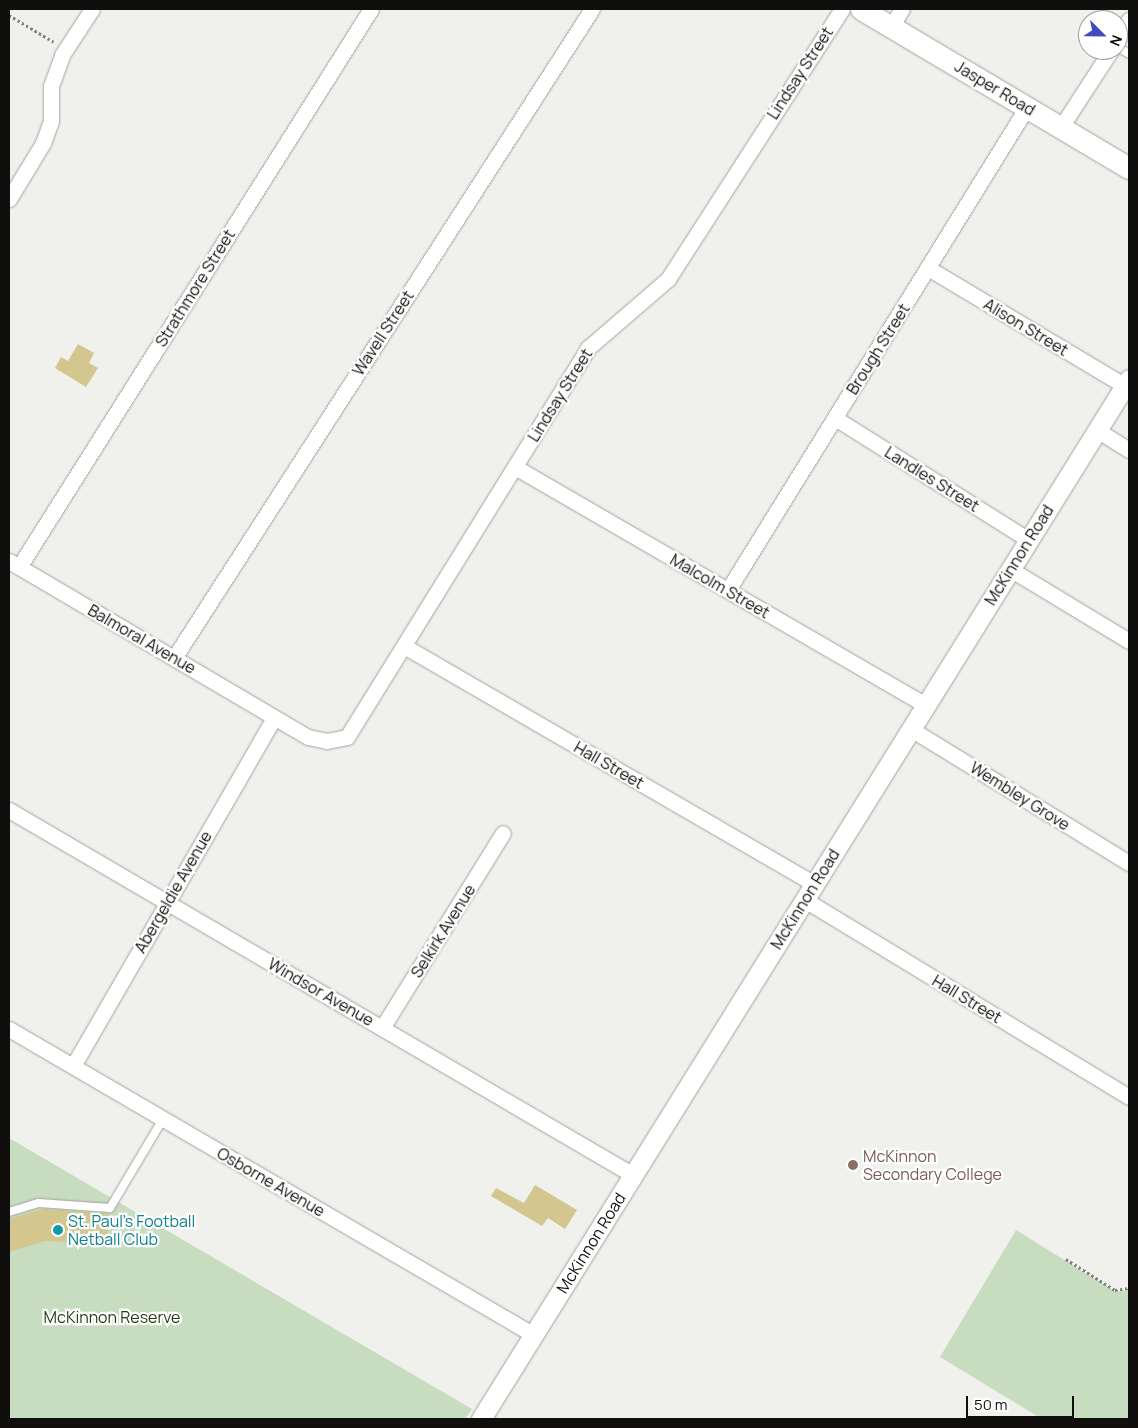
<!DOCTYPE html>
<html>
<head>
<meta charset="utf-8">
<style>
  body { margin:0 }
  #map { position:relative; width:1138px; height:1428px; overflow:hidden; background:#f0f0ec; font-family:Manrope,sans-serif }
  div>[style] { position:absolute }
  [style*='--x'] { left:calc(var(--x)*1px); top:calc(var(--y)*1px); width:calc(var(--w)*1px); rotate:calc(var(--a)*1deg) }
  .green>* { inset:0; background:#c8ddc0 }
  .building>* { inset:0; background:#d3c68f }
  .path>* { height:2.5px; margin-top:-1.25px; transform-origin:0; background:repeating-linear-gradient(90deg,#82817f 0 2.5px,transparent 0 5px) }
  .roads { filter:drop-shadow(0 0 1px #a4a3a0) drop-shadow(0 0 1px #a4a3a0) }
  .service>* { height:8px; margin:-4px; padding:0 4px; transform-origin:4px; border-radius:4px; background:#fff }
  .minor>* { height:15px; margin:-7.5px; padding:0 7.5px; transform-origin:7.5px; border-radius:7.5px; background:#fff }
  .tertiary>* { height:19px; margin:-9.5px; padding:0 9.5px; transform-origin:9.5px; border-radius:9.5px; background:#fff }
  .secondary>* { height:21px; margin:-10.5px; padding:0 10.5px; transform-origin:10.5px; border-radius:10.5px; background:#fff }
  .dots>* { width:14px; height:14px; translate:-50% -50%; box-sizing:border-box; border:2px solid #fff; border-radius:50% }
  span { translate:-50% -50%; white-space:nowrap; text-align:center; line-height:1.15; -webkit-text-stroke:4.5px #fff; paint-order:stroke }
  .street-label { font-size:16px; color:#100f0e }
  .education-label { font-size:16px; color:#785e54 }
  .left { translate:0 -50%; text-align:left }
  .culture-label { font-size:16px; color:#0d838f }
  .park-label { font-size:16px; color:#1e3e0e }
  .frame { position:absolute; inset:0; border:10px solid #100f0e; pointer-events:none }
  .north { position:absolute; left:1078px; top:10px; width:50px; height:50px; box-sizing:border-box; background:#fff; border:1px solid #9f9f9f; border-radius:50%; rotate:113deg; font-size:14px; font-weight:700; line-height:20px; text-align:center; color:#100f0e }
  .north::after { content:''; display:block; margin:auto; width:18px; height:22px; background:#414abf; clip-path:polygon(50% 0,100% 100%,50% 72%,0 100%) }
  .scale { position:absolute; left:966px; top:1396px; width:108px; height:22px; box-sizing:border-box; border:2px solid #100f0e; border-top:0; padding-left:6px; font-size:15px; line-height:18px; white-space:nowrap; color:#100f0e; -webkit-text-stroke:4px #fff; paint-order:stroke }
</style>
</head>
<body>
<div id="map">
  <div class="green">
    <i style="clip-path:polygon(9px 1138px,472px 1409px,465px 1419px,9px 1419px)"></i>
    <i style="clip-path:polygon(1016px 1230px,1116px 1292px,1129px 1291px,1129px 1419px,1042px 1419px,940px 1357px)"></i>
  </div>
  <div class="building">
    <i style="clip-path:polygon(78px 344px,94px 353px,89px 363px,98px 368px,86px 387px,55px 368px,61px 357px,68px 361px)"></i>
    <i style="clip-path:polygon(535px 1185px,577px 1210px,565px 1229px,548px 1218px,542px 1226px,491px 1196px,496px 1188px,524px 1203px)"></i>
    <i style="clip-path:polygon(43px 1209px,109px 1214px,107px 1244px,45px 1241px,9px 1252px,9px 1219px)"></i>
  </div>
  <div class="path">
    <i style="--x:9;--y:15;--w:52;--a:31"></i>
    <i style="--x:1066;--y:1259;--w:58;--a:32.3"></i>
    <i style="--x:1115;--y:1290;--w:14;--a:-8"></i>
  </div>
  <div class="roads">
    <div class="service">
      <i style="--x:1118;--y:47;--w:13;--a:32"></i>
      <i style="--x:9;--y:1212;--w:31;--a:-17"></i>
      <i style="--x:39;--y:1203;--w:71;--a:4"></i>
      <i style="--x:110;--y:1208;--w:104;--a:-59.2"></i>
    </div>
    <div class="minor">
      <i style="--x:891;--y:27;--w:21;--a:-59"></i>
      <i style="--x:1118;--y:38;--w:21;--a:-59"></i>
      <i style="--x:1061;--y:127;--w:92;--a:-57"></i>
      <i style="--x:9;--y:199;--w:66;--a:-58.7"></i>
      <i style="--x:43;--y:143;--w:23;--a:-70"></i>
      <i style="--x:51;--y:121;--w:35;--a:-90"></i>
      <i style="--x:51;--y:86;--w:33;--a:-70"></i>
      <i style="--x:62;--y:55;--w:55;--a:-56.9"></i>
      <i style="--x:928;--y:268;--w:230;--a:30.9"></i>
      <i style="--x:835;--y:418;--w:229;--a:32.2"></i>
      <i style="--x:1097;--y:430;--w:38;--a:32"></i>
      <i style="--x:515;--y:467;--w:475;--a:30.1"></i>
      <i style="--x:9;--y:561;--w:347;--a:30.5"></i>
      <i style="--x:308;--y:737;--w:19;--a:12"></i>
      <i style="--x:327;--y:741;--w:20;--a:-11"></i>
      <i style="--x:347;--y:737;--w:458;--a:-58.2"></i>
      <i style="--x:588;--y:348;--w:106;--a:-40.8"></i>
      <i style="--x:668;--y:279;--w:321;--a:-57.2"></i>
      <i style="--x:19;--y:567;--w:660;--a:-57.76"></i>
      <i style="--x:1010;--y:569;--w:139;--a:31.2"></i>
      <i style="--x:728;--y:590;--w:568;--a:-58.24"></i>
      <i style="--x:404;--y:646;--w:474;--a:30.1"></i>
      <i style="--x:174;--y:658;--w:772;--a:-57.22"></i>
      <i style="--x:911;--y:729;--w:256;--a:31.6"></i>
      <i style="--x:9;--y:810;--w:723;--a:30.32"></i>
      <i style="--x:805;--y:900;--w:379;--a:31.3"></i>
      <i style="--x:382;--y:1028;--w:229;--a:-58.2"></i>
      <i style="--x:9;--y:1029;--w:608;--a:30.24"></i>
      <i style="--x:73;--y:1066;--w:402;--a:-60"></i>
    </div>
    <div class="tertiary">
      <i style="--x:481;--y:1419;--w:1225;--a:-58.07"></i>
    </div>
    <div class="secondary">
      <i style="--x:861;--y:9;--w:312;--a:30.7"></i>
    </div>
  </div>
  <div class="dots">
    <i style="left:853px;top:1165px;background:#8d6e63"></i>
    <i style="left:58px;top:1230px;background:#0f9aa8"></i>
  </div>
  <div class="street-label">
    <span style="left:800px;top:73px;rotate:-57deg">Lindsay Street</span>
    <span style="left:995px;top:88px;rotate:31deg">Jasper Road</span>
    <span style="left:195px;top:288px;rotate:-58deg">Strathmore Street</span>
    <span style="left:1026px;top:327px;rotate:31deg">Alison Street</span>
    <span style="left:383px;top:333px;rotate:-57deg">Wavell Street</span>
    <span style="left:878px;top:349px;rotate:-58deg">Brough Street</span>
    <span style="left:560px;top:395px;rotate:-58deg">Lindsay Street</span>
    <span style="left:932px;top:479px;rotate:32deg">Landles Street</span>
    <span style="left:1019px;top:555px;rotate:-58deg">McKinnon Road</span>
    <span style="left:720px;top:586px;rotate:30deg">Malcolm Street</span>
    <span style="left:142px;top:639px;rotate:30deg">Balmoral Avenue</span>
    <span style="left:609px;top:765px;rotate:30deg">Hall Street</span>
    <span style="left:1020px;top:796px;rotate:32deg">Wembley Grove</span>
    <span style="left:173px;top:892px;rotate:-60deg">Abergeldie Avenue</span>
    <span style="left:805px;top:899px;rotate:-58deg">McKinnon Road</span>
    <span style="left:443px;top:931px;rotate:-58deg">Selkirk Avenue</span>
    <span style="left:321px;top:992px;rotate:30deg">Windsor Avenue</span>
    <span style="left:967px;top:999px;rotate:31deg">Hall Street</span>
    <span style="left:271px;top:1182px;rotate:30deg">Osborne Avenue</span>
    <span style="left:591px;top:1243px;rotate:-58deg">McKinnon Road</span>
  </div>
  <div class="education-label">
    <span class="left" style="left:863px;top:1165px">McKinnon<br>Secondary College</span>
  </div>
  <div class="culture-label">
    <span class="left" style="left:68px;top:1230px">St. Paul's Football<br>Netball Club</span>
  </div>
  <div class="park-label">
    <span style="left:112px;top:1317px">McKinnon Reserve</span>
  </div>
  <div class="frame"></div>
  <div class="north">N</div>
  <div class="scale">50 m</div>
</div>
</body>
</html>
